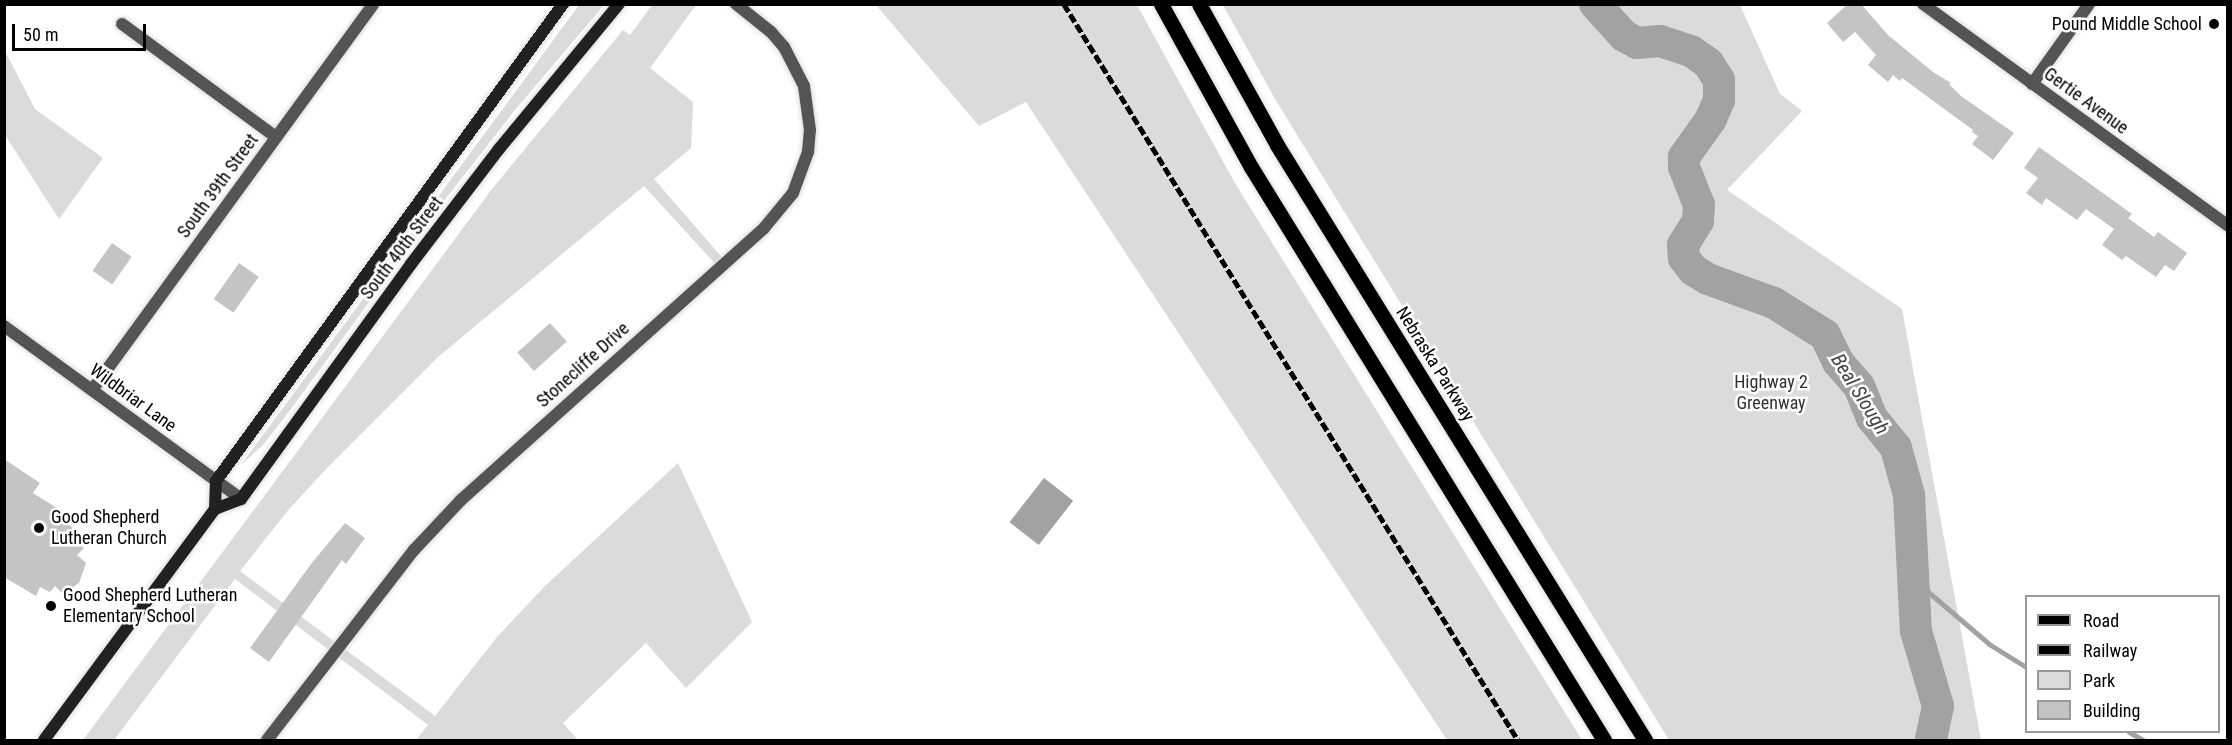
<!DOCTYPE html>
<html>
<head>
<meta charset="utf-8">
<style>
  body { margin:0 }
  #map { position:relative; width:2232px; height:745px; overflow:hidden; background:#fff; font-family:"Roboto Condensed",sans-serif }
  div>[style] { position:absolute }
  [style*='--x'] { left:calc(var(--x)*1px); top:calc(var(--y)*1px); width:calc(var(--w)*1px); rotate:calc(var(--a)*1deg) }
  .green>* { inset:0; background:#dbdbdb }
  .water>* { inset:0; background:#a2a2a2; transform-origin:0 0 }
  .stream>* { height:5px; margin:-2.5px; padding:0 2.5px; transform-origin:2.5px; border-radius:2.5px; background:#a2a2a2 }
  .river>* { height:32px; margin:-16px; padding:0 16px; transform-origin:16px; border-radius:16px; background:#a2a2a2 }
  .building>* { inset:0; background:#c4c4c4; transform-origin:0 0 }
  .roads { filter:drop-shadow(0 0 2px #dbdbdb) drop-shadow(0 0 2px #dbdbdb) }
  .minor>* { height:12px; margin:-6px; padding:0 6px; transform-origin:6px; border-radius:6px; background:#545454 }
  .secondary>* { height:12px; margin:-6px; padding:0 6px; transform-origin:6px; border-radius:6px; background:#212121 }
  .primary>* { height:15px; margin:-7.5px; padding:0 7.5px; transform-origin:7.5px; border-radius:7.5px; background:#000 }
  .rail>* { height:4.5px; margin-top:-2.25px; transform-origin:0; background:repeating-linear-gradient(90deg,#000 0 9px,transparent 0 12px) }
  .dots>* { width:16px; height:16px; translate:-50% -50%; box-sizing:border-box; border:3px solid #fff; border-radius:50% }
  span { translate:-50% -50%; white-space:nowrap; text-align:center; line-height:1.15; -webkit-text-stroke:5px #fff; paint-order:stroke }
  .poi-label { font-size:18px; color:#000 }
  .right { translate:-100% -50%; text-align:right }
  .left { translate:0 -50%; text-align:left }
  .street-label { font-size:18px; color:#000 }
  .park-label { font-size:18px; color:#323232 }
  .water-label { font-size:20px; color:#434343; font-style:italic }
  .frame { position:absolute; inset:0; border:6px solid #000; pointer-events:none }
  .legend { position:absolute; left:2025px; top:595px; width:195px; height:138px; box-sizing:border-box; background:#fff; border:2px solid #999; margin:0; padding:8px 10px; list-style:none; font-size:18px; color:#000 }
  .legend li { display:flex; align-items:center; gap:12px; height:30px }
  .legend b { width:30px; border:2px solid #999 }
  .scale { position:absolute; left:12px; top:24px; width:134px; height:27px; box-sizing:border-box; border:3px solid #000; border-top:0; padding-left:8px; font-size:18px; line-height:21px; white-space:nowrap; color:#000; -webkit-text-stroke:4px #fff; paint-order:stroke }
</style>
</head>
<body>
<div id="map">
  <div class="green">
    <i style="clip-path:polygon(579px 5px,604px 5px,515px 110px,432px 216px,288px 413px,263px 445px,241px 465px)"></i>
    <i style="clip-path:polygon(652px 5px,696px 5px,650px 68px,693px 102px,691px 148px,654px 179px,726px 262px,719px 268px,644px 186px,438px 357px,328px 467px,289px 509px,240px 571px,435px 716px,497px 637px,545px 586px,678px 463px,752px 622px,686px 688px,646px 643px,563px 723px,578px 740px,416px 740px,428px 725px,235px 579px,114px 740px,83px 740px,492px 189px,623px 30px,630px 35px)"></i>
    <i style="clip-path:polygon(876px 5px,1137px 5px,1236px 185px,1582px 740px,1447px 740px,1026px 102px,979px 126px)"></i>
    <i style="clip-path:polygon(1223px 5px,1740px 5px,1780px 94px,1802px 111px,1727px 190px,1902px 309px,1981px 740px,1669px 740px,1275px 99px)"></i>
    <i style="clip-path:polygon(5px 51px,35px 109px,103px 158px,59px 219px,5px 135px)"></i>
  </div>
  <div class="water">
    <i style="left:1044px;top:478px;width:37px;height:56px;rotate:38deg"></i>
  </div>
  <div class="stream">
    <i style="--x:1913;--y:579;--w:100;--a:40.5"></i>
    <i style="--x:1989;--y:644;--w:44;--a:31.9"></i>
    <i style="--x:2129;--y:732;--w:16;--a:30"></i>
  </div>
  <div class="river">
    <i style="--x:1595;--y:4;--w:43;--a:47.8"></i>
    <i style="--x:1624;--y:36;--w:15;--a:28"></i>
    <i style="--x:1637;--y:43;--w:23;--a:-5"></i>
    <i style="--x:1660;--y:41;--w:33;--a:18"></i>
    <i style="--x:1691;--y:51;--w:21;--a:35"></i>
    <i style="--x:1708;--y:63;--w:20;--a:57"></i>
    <i style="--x:1719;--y:80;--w:20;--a:90"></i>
    <i style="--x:1719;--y:100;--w:21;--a:113"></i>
    <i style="--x:1711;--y:119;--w:47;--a:125.4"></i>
    <i style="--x:1684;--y:157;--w:10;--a:90"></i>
    <i style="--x:1684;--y:167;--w:41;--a:68.5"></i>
    <i style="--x:1699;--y:205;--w:16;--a:94"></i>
    <i style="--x:1698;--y:221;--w:28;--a:122"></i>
    <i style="--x:1683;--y:245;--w:13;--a:86"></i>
    <i style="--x:1684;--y:258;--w:15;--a:53"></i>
    <i style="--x:1693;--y:270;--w:17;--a:31"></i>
    <i style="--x:1708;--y:279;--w:70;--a:20"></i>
    <i style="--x:1774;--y:303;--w:60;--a:32.1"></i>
    <i style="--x:1825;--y:335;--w:30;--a:64"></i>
    <i style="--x:1838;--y:362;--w:32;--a:49"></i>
    <i style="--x:1859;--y:386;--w:35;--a:68"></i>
    <i style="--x:1872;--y:418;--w:38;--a:51"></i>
    <i style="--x:1896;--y:448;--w:49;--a:74.5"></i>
    <i style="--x:1909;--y:495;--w:136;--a:87.1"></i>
    <i style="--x:1916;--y:631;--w:78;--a:73.7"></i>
    <i style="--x:1938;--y:706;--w:35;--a:102"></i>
  </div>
  <div class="building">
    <i style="clip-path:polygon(1848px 4px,1861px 4px,1888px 35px,1933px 72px,1951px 83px,1949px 84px,1961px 96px,2014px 133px,1993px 160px,1972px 144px,1978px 136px,1972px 132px,1973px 130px,1902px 78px,1900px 81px,1893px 75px,1888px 82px,1868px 65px,1876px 55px,1855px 32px,1843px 42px,1827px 23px)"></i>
    <i style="clip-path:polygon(2039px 147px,2132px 214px,2128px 218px,2154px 237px,2158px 232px,2187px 253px,2174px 271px,2165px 265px,2156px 277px,2126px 256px,2122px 260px,2102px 245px,2114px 229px,2086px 209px,2077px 220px,2046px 198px,2042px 205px,2026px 193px,2038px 178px,2024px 168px)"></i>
    <i style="left:112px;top:243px;width:24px;height:34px;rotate:35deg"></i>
    <i style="left:239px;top:263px;width:24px;height:44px;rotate:35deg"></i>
    <i style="left:550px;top:323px;width:25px;height:44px;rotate:48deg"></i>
    <i style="clip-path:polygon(4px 459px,40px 483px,33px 493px,57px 508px,54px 513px,83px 536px,77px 542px,84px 548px,77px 555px,86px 563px,79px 583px,63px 594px,55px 586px,50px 592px,40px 587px,36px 596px,4px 577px)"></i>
    <i style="clip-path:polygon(345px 523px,365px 538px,346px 564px,342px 560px,269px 662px,250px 648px,311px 564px)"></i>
  </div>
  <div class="roads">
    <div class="minor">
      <i style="--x:1923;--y:4;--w:377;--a:36"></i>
      <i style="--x:122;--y:24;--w:191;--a:36.3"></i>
      <i style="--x:2032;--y:84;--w:98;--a:-54.5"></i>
      <i style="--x:4;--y:326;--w:293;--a:36.1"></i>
      <i style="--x:92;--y:390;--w:477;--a:-53.9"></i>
      <i style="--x:267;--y:740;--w:240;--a:-52.3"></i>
      <i style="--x:414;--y:550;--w:69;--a:-46.8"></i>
      <i style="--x:461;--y:500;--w:407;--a:-41.9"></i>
      <i style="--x:764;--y:228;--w:45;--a:-50.4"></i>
      <i style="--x:793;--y:193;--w:44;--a:-69.9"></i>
      <i style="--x:808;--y:152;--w:22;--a:-85"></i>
      <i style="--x:810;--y:130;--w:44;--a:-97.8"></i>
      <i style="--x:804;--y:86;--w:44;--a:-117.1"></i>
      <i style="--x:784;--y:47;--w:20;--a:-131"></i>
      <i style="--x:771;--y:32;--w:45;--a:-141.3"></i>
    </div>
    <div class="secondary">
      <i style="--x:215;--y:509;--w:28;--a:-88"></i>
      <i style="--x:216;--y:481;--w:590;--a:-53.97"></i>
      <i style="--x:44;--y:740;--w:287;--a:-53.5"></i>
      <i style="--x:215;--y:509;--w:28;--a:-21"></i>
      <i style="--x:241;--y:499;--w:290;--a:-54.1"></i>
      <i style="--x:411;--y:264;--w:145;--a:-52.6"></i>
      <i style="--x:499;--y:149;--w:188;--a:-50.4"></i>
    </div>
    <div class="primary">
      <i style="--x:1161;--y:4;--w:186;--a:61.1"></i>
      <i style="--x:1251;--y:167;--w:673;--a:58.36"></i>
      <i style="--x:1199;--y:4;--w:161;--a:61"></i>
      <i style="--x:1277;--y:145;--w:700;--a:58.26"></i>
    </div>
  </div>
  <div class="rail">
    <i style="--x:1064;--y:4;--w:865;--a:58.33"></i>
  </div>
  <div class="dots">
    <i style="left:2214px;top:24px;background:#000"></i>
    <i style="left:39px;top:528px;background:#000"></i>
    <i style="left:51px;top:606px;background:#000"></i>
  </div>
  <div class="poi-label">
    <span class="right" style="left:2202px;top:24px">Pound Middle School</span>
    <span class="left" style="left:51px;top:528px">Good Shepherd<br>Lutheran Church</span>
    <span class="left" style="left:63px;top:606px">Good Shepherd Lutheran<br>Elementary School</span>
  </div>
  <div class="street-label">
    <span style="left:2086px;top:101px;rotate:36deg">Gertie Avenue</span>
    <span style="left:218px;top:186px;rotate:-54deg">South 39th Street</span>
    <span style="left:402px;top:248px;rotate:-53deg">South 40th Street</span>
    <span style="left:1435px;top:364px;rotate:58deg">Nebraska Parkway</span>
    <span style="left:583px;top:365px;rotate:-42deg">Stonecliffe Drive</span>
    <span style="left:133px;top:398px;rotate:36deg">Wildbriar Lane</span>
  </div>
  <div class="park-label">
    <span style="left:1771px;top:393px">Highway 2<br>Greenway</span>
  </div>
  <div class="water-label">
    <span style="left:1860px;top:394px;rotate:58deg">Beal Slough</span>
  </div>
  <div class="frame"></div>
  <ul class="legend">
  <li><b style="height:8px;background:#000"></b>Road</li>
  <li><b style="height:8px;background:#000"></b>Railway</li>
  <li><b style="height:16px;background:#dbdbdb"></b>Park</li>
  <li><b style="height:16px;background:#c4c4c4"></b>Building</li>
  </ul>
  <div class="scale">50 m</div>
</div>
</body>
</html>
